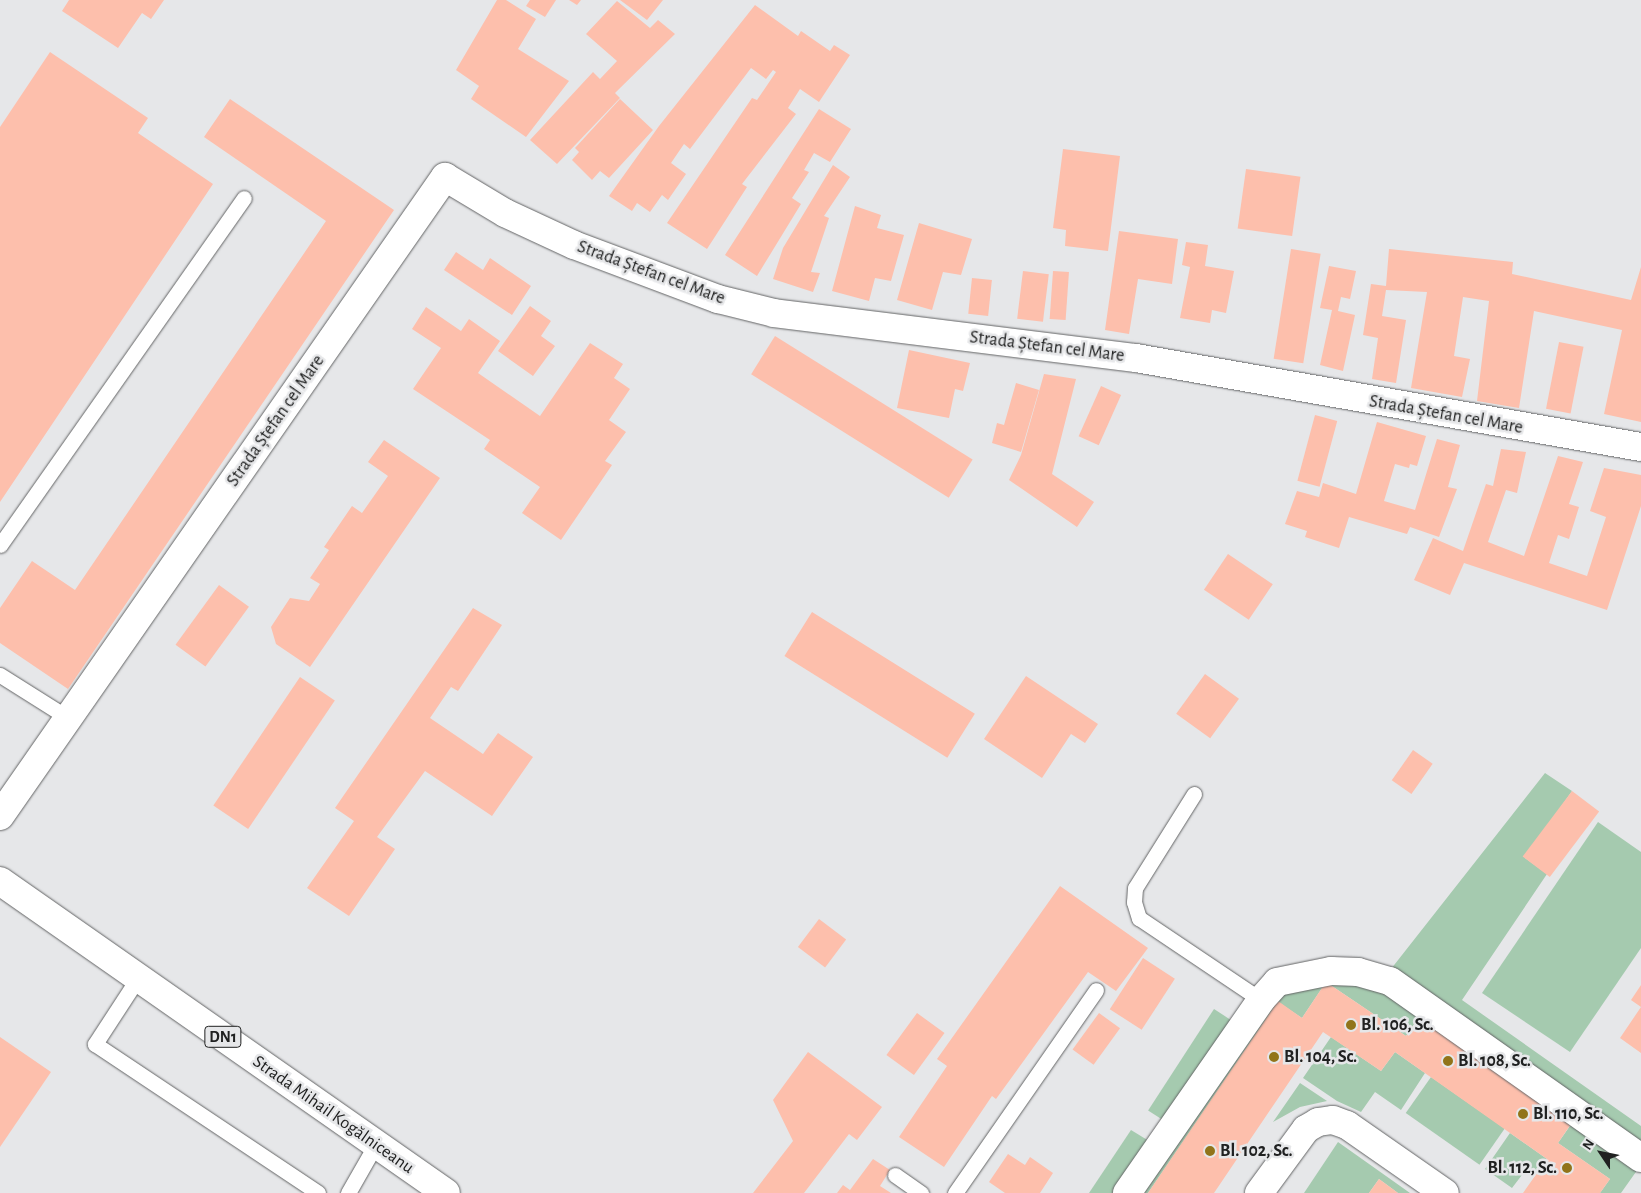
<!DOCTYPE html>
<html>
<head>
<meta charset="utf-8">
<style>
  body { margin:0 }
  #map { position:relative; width:1641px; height:1193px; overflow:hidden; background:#e6e7e9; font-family:"Alegreya Sans",sans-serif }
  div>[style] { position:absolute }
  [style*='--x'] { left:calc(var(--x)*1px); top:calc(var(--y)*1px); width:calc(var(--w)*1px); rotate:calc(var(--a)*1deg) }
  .green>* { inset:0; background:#a5caaf; transform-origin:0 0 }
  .building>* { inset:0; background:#fdbfac; transform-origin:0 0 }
  .roads { filter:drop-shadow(0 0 1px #636465) drop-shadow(0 0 1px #636465) }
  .lane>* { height:15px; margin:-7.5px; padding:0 7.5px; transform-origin:7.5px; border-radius:7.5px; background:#fff }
  .street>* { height:28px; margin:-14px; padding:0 14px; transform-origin:14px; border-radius:14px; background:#fff }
  .primary>* { height:28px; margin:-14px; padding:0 14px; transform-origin:14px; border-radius:14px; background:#fff }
  .dots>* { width:14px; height:14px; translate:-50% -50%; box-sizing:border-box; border:2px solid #e6e7e9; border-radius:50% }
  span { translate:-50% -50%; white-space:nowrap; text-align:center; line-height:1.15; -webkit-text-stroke:5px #e6e7e9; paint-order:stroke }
  .shield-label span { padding:1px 4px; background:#e6e7e9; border:1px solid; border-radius:4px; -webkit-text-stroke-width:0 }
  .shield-label { font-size:16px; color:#202121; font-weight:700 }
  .street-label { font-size:18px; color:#202121 }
  .poi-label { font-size:18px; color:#202121; font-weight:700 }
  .left { translate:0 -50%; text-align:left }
  .right { translate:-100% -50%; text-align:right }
  .north { position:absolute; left:1576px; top:1128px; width:50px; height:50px; -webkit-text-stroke:4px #e6e7e9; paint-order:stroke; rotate:304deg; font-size:14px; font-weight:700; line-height:20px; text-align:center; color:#202121 }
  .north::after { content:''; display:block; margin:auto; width:18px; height:22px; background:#202121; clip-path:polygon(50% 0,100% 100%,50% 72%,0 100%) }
</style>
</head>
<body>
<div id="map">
  <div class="green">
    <i style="clip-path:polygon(1545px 773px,1572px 791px,1525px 858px,1547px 874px,1462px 1000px,1641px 1126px,1641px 1143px,1391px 969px)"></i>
    <i style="clip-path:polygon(1598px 822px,1641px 852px,1641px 948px,1570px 1052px,1482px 993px)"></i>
    <i style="clip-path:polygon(1322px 978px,1369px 983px,1385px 991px,1422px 1013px,1573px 1121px,1421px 1015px,1406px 1036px,1326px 982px,1302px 1018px,1278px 1002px,1148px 1193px,1144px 1193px,1276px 1001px,1273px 998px,1278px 992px,1294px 983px)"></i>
    <i style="left:1214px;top:1009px;width:20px;height:121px;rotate:33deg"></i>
    <i style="clip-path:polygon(1331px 1037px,1381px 1071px,1395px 1052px,1425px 1073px,1401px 1110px,1375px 1092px,1361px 1112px,1337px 1101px,1303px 1078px)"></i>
    <i style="left:1431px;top:1077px;width:90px;height:44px;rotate:35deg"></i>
    <i style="clip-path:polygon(1300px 1083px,1327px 1101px,1300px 1107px,1273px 1122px)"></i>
    <i style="clip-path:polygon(1572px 1123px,1638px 1169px,1621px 1193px,1600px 1193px,1610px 1179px,1558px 1143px)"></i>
    <i style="clip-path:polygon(1131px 1130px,1149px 1141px,1113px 1193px,1089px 1193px)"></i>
    <i style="clip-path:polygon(1510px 1133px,1547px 1159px,1534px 1176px,1525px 1171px,1512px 1188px,1485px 1169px)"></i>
    <i style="clip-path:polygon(1338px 1142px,1410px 1193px,1398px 1193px,1379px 1179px,1369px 1193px,1304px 1193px)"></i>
  </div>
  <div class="building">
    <i style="clip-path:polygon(69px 0,164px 0,151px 19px,142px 13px,118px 48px,62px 11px)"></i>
    <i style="clip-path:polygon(497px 0,506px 0,536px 19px,518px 49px,569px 81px,526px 137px,471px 99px,479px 86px,456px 70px)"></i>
    <i style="clip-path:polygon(530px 0,556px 0,545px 17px,526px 6px)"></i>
    <i style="clip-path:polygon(569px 0,581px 0,577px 5px)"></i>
    <i style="clip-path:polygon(620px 0,663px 0,647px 20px)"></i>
    <i style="clip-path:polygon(617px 1px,650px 28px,658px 20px,675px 34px,615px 93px,620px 98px,557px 164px,530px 140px,593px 72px,600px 79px,617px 61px,586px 34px)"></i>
    <i style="clip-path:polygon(755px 5px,798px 36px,801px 31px,830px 51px,834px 45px,850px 55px,819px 102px,800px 89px,788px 108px,796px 114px,742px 184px,747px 187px,707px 249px,667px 223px,752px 98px,757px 100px,776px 72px,773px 70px,766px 79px,751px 68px,690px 149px,684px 144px,671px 163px,686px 174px,668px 200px,662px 195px,650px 212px,637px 203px,632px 211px,609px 196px,659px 126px)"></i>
    <i style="clip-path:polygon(50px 52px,148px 118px,138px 133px,213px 184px,0 502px,0 127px)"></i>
    <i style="clip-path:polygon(230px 99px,394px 210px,68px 689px,0 643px,0 608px,32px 561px,75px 590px,326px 221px,204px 137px)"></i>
    <i style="clip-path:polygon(620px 99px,653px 130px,609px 178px,600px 171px,592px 180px,572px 160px,579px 152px,575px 148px)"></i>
    <i style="clip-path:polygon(819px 109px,851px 129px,830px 162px,814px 153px,804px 170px,809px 172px,792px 198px,801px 204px,757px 276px,725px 255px)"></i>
    <i style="clip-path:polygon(1063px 149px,1120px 156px,1108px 251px,1065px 246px,1066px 230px,1053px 228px)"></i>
    <i style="clip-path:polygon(833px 165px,850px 177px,824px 216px,829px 218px,811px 272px,820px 273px,813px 292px,773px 279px,783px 248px)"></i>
    <i style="left:1246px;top:169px;width:55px;height:60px;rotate:8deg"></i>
    <i style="clip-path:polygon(855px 206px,881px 215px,877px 228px,904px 235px,891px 281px,875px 278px,869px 301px,832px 291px)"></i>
    <i style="clip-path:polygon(919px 223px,972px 239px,961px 275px,943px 272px,932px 310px,897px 300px)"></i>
    <i style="clip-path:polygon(1119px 231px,1178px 239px,1172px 284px,1138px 279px,1129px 334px,1105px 330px)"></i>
    <i style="clip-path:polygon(1186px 242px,1208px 245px,1205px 266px,1234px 271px,1226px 313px,1212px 310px,1210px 323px,1180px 318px,1190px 267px,1182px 265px)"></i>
    <i style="left:1291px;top:249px;width:30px;height:111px;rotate:9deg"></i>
    <i style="clip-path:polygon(1389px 249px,1513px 262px,1512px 274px,1631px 300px,1641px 267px,1641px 422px,1604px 414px,1622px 330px,1534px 311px,1519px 408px,1477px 401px,1489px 301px,1463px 297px,1454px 356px,1470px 359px,1462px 397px,1411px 388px,1427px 292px,1386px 290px,1382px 316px,1406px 320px,1396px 383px,1372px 379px,1378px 338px,1363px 335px,1371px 284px,1386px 286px)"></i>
    <i style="clip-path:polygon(456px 252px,483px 270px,490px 258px,531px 286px,512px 315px,444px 270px)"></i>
    <i style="clip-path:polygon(1329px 266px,1356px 271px,1350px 299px,1341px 297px,1338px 311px,1355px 315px,1343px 371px,1320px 365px,1332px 310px,1320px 308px)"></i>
    <i style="left:1023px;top:271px;width:26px;height:48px;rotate:7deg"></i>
    <i style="left:1053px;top:271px;width:16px;height:48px;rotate:4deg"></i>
    <i style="left:972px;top:278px;width:20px;height:36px;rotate:6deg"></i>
    <i style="clip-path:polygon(530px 306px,551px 321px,541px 336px,555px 346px,533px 376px,498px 351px)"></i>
    <i style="clip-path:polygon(426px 307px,461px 331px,469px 319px,500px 341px,478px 373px,540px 416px,590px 343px,623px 364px,614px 378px,630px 389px,609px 420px,626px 432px,605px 461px,612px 465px,561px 540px,522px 513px,540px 487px,484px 449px,490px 440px,413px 389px,441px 348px,412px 329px)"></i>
    <i style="left:775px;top:336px;width:233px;height:45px;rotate:32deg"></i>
    <i style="left:1559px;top:342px;width:25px;height:68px;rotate:11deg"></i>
    <i style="clip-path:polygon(909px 350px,970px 363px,963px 391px,955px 389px,949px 418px,897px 408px)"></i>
    <i style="clip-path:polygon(1044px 374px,1076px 379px,1052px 474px,1094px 502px,1077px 527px,1009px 480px,1021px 455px)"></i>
    <i style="clip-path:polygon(1016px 383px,1039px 390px,1021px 452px,992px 443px,997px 423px,1004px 425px)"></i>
    <i style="left:1101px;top:386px;width:22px;height:55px;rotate:24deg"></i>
    <i style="left:1315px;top:415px;width:23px;height:68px;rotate:15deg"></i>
    <i style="clip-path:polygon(1377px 422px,1426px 436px,1417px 466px,1410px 464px,1409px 468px,1395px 464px,1384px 501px,1415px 510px,1437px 439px,1460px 445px,1448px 487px,1457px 489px,1439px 537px,1410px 527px,1407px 534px,1349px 517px,1339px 548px,1305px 537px,1307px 531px,1285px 524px,1297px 491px,1319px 497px,1323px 483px,1356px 494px)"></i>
    <i style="clip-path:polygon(384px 440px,440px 478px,310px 667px,276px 644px,271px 627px,290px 598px,309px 601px,320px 584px,310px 578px,329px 550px,324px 547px,352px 506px,362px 513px,388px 476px,368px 462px)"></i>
    <i style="clip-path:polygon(1501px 449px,1526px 452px,1517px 493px,1506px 490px,1488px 542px,1524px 556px,1558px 456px,1583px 462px,1569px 504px,1579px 507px,1569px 539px,1558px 535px,1549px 563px,1587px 576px,1606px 517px,1590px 511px,1604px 468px,1641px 475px,1641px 506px,1607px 610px,1464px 563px,1450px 595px,1414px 580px,1433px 538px,1463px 551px,1486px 484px,1493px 486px)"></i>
    <i style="left:1228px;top:554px;width:54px;height:43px;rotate:34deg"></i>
    <i style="left:219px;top:585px;width:37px;height:74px;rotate:36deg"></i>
    <i style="clip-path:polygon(473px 608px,502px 625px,458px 691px,451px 687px,430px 718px,483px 754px,498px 733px,533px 757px,492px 816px,425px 771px,377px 837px,395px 849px,349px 916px,307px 888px,354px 821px,335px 808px)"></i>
    <i style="left:812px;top:612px;width:192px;height:52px;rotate:32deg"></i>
    <i style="left:1205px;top:674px;width:42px;height:49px;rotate:36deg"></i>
    <i style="clip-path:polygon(1026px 676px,1098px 724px,1085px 743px,1071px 734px,1042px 778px,984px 739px)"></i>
    <i style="left:300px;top:677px;width:42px;height:155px;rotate:34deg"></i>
    <i style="left:1413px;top:750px;width:24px;height:37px;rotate:35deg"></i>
    <i style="left:1572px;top:791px;width:34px;height:82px;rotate:37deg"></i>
    <i style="clip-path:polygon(1060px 886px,1148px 948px,1116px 991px,1088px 972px,996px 1099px,992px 1096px,944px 1167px,899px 1137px,947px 1066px,937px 1059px)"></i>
    <i style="left:819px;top:919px;width:34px;height:35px;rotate:37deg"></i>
    <i style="left:1143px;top:958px;width:38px;height:61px;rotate:33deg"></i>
    <i style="clip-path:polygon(1326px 982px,1406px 1036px,1421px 1014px,1573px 1121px,1558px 1143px,1610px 1179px,1600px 1193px,1523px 1193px,1547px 1159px,1395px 1052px,1381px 1071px,1323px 1032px,1214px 1193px,1148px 1193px,1278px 1001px,1302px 1018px)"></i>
    <i style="clip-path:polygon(1641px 985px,1641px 1053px,1620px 1038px,1641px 1007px,1631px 1000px)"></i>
    <i style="left:917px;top:1013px;width:34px;height:52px;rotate:36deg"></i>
    <i style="left:1099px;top:1013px;width:26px;height:45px;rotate:36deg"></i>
    <i style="clip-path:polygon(0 1037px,51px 1072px,0 1147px)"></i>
    <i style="clip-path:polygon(808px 1052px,882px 1107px,857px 1140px,849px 1134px,804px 1193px,753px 1193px,793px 1141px,773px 1100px)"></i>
    <i style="clip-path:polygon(1008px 1154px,1025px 1165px,1030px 1157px,1053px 1173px,1040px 1193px,1005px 1193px,989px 1182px)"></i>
    <i style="clip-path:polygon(873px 1159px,890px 1170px,880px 1186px,891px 1193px,837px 1193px,843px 1185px,850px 1190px)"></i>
    <i style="clip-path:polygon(1379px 1179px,1398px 1193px,1369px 1193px)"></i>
  </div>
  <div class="roads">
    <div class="lane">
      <i style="--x:0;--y:545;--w:424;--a:-54.9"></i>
      <i style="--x:0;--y:675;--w:83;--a:32.2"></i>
      <i style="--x:1194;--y:794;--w:111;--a:122.1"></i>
      <i style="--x:1135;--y:888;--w:14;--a:94"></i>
      <i style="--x:1134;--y:902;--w:17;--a:73"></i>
      <i style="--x:1139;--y:918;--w:147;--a:33.9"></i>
      <i style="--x:138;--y:978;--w:79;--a:123.1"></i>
      <i style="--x:95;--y:1044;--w:268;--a:33.7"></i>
      <i style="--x:895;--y:1175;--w:32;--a:35"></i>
      <i style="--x:348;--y:1193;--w:56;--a:-60.3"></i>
      <i style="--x:955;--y:1193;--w:247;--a:-55.2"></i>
    </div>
    <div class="street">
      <i style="--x:0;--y:816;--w:779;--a:-55.15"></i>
      <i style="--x:445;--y:177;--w:70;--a:31"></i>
      <i style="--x:505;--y:213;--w:76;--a:24.9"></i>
      <i style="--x:574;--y:245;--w:154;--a:20.6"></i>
      <i style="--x:718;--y:299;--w:58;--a:14"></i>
      <i style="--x:774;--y:313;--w:365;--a:7.1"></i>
      <i style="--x:1136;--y:358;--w:513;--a:10"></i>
      <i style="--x:1127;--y:1193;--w:235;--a:-55.2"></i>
      <i style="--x:1261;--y:1000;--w:24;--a:-48"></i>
      <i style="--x:1277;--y:982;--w:55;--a:-11.5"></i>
      <i style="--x:1331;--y:971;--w:27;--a:2"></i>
      <i style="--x:1358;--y:972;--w:33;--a:16"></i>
      <i style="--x:1390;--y:981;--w:307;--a:35.2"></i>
      <i style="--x:1259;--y:1193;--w:79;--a:-53.7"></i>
      <i style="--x:1306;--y:1129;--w:14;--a:-30"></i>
      <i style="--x:1318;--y:1122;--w:15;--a:-8"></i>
      <i style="--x:1333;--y:1120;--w:15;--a:20"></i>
      <i style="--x:1347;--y:1125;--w:119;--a:34.8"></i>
    </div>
    <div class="primary">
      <i style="--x:0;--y:881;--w:544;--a:34.97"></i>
    </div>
  </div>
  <div class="dots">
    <i style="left:1351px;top:1025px;background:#91741a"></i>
    <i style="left:1274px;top:1057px;background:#91741a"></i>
    <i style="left:1448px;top:1061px;background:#91741a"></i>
    <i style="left:1523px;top:1114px;background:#91741a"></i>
    <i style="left:1210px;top:1151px;background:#91741a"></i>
    <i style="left:1567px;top:1168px;background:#91741a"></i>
  </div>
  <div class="shield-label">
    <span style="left:223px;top:1037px">DN1</span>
  </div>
  <div class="street-label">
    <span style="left:651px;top:273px;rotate:20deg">Strada Ștefan cel Mare</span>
    <span style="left:1047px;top:347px;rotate:7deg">Strada Ștefan cel Mare</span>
    <span style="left:1446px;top:415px;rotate:10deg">Strada Ștefan cel Mare</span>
    <span style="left:276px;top:421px;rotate:-55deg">Strada Ștefan cel Mare</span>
    <span style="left:333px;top:1115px;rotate:35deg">Strada Mihail Kogălniceanu</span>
  </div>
  <div class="poi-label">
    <span class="left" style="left:1361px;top:1025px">Bl. 106, Sc.</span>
    <span class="left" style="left:1284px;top:1057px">Bl. 104, Sc.</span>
    <span class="left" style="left:1458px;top:1061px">Bl. 108, Sc.</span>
    <span class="left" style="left:1533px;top:1114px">Bl. 110, Sc.</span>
    <span class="left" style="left:1220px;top:1151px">Bl. 102, Sc.</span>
    <span class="right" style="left:1557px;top:1168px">Bl. 112, Sc.</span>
  </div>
  <div class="north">N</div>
</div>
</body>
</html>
